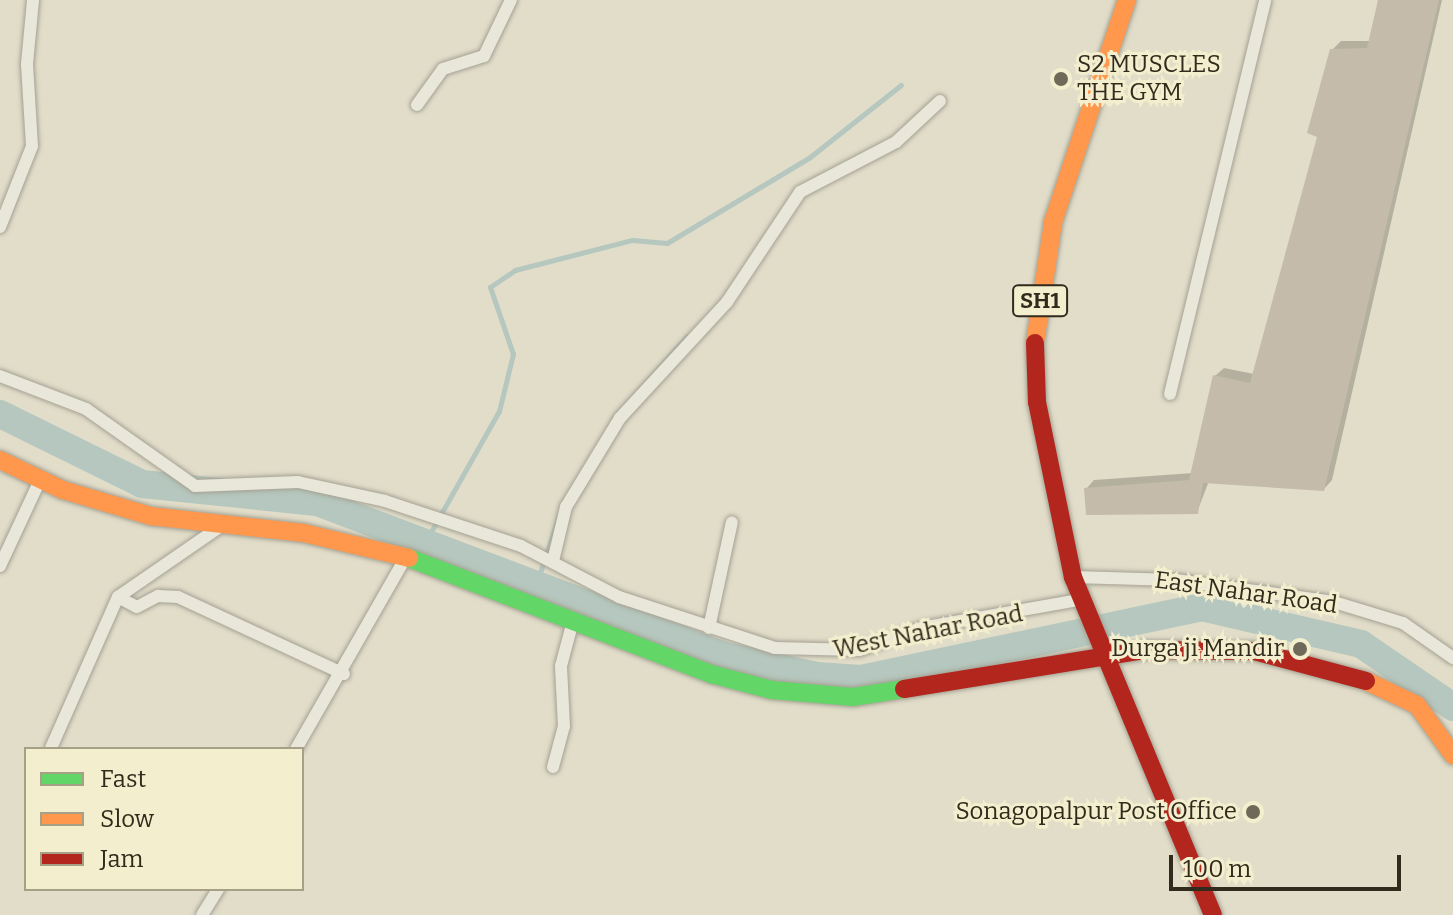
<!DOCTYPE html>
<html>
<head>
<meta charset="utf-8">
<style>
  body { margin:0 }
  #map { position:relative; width:1453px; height:915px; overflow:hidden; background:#e1ddc9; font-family:Bitter,serif }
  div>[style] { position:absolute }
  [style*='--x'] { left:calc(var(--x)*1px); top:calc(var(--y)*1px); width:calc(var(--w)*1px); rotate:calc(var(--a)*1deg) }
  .shadow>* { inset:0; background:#0003 }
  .stream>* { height:5px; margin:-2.5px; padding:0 2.5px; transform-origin:2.5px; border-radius:2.5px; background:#b5c7be }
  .river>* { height:28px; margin:-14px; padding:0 14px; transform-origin:14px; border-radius:14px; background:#b5c7be }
  .building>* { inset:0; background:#c4bbaa }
  .roads { filter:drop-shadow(0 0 2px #a5a193) drop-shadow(0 0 2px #a5a193) }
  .street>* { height:12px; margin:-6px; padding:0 6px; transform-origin:6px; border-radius:6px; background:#e9e6da }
  .fast>* { height:18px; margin:-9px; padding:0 9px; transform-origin:9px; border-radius:9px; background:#63d668 }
  .slow>* { height:18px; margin:-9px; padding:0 9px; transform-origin:9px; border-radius:9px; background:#ff974d }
  .jam>* { height:18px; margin:-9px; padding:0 9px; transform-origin:9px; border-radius:9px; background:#b3261e }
  .dots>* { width:22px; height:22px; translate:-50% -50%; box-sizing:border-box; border:4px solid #f3eece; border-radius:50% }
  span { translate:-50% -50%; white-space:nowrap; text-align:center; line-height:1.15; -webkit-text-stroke:6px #f3eece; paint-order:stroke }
  .shield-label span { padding:2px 6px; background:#f3eece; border:2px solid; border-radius:6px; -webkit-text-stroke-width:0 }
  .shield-label { font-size:22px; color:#322a1c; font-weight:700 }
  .poi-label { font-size:24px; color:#322a1c }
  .left { translate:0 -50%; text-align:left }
  .right { translate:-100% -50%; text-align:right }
  .street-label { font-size:24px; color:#322a1c }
  .legend { position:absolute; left:24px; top:747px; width:280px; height:144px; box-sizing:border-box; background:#f3eece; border:2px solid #a6a087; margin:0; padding:10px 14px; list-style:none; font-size:24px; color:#322a1c }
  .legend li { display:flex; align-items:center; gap:16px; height:40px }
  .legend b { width:40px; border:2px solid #a6a087 }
  .scale { position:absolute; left:1169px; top:855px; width:232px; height:36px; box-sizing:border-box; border:4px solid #322a1c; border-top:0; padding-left:10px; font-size:24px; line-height:28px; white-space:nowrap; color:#322a1c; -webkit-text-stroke:6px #f3eece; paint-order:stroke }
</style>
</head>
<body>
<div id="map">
  <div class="shadow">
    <i style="clip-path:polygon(1380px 0,1442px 0,1332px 480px,1324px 489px,1209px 481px,1197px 512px,1086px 489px,1094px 480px,1193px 473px,1215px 376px,1224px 368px,1254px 374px,1319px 136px,1332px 50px,1341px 41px,1371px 41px)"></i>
  </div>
  <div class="stream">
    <i style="--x:613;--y:419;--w:111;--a:-48.3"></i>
    <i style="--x:424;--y:544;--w:153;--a:-60.6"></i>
    <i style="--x:499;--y:411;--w:59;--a:-76.2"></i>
    <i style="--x:513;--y:354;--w:71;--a:-108.9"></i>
    <i style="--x:490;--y:287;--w:30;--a:-34"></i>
    <i style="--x:515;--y:270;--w:121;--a:-14.4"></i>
    <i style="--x:632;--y:240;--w:35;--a:5"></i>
    <i style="--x:667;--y:243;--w:167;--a:-31"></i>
    <i style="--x:810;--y:157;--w:116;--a:-38.4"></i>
    <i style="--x:535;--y:588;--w:77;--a:-71.8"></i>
  </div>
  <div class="river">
    <i style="--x:0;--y:414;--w:158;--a:26.2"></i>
    <i style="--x:142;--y:484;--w:176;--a:5.9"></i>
    <i style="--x:317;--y:502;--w:432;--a:20.7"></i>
    <i style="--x:721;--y:655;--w:98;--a:12.3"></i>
    <i style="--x:817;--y:676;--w:44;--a:3.9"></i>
    <i style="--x:861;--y:679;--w:349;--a:-11.9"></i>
    <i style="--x:1202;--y:607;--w:163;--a:13.1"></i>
    <i style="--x:1361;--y:644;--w:112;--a:34.4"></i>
  </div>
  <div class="building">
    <i style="clip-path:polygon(1378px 0,1439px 0,1324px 491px,1203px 483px,1198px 514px,1086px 515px,1084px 488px,1189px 480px,1213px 375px,1250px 383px,1317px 137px,1307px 133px,1330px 49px,1367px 48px)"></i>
  </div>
  <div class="roads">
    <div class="street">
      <i style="--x:417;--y:105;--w:44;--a:-54.2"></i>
      <i style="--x:443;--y:69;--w:43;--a:-17.6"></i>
      <i style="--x:484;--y:56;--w:62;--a:-64.3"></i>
      <i style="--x:0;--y:227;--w:87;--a:-68.4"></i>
      <i style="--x:32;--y:146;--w:82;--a:-93.5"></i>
      <i style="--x:27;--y:64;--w:64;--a:-84.6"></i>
      <i style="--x:0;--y:376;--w:92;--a:21"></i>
      <i style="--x:86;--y:409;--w:133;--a:35.2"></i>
      <i style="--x:195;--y:486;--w:103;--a:-2.2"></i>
      <i style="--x:298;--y:482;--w:89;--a:12.3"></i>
      <i style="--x:385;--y:501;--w:143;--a:18.3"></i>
      <i style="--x:521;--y:546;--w:110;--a:27.5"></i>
      <i style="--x:619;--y:597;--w:164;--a:18.1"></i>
      <i style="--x:775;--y:648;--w:84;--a:1.4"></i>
      <i style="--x:859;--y:650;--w:66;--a:-19.5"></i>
      <i style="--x:921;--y:628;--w:165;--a:-10.1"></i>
      <i style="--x:1170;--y:394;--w:405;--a:-76.4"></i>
      <i style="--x:553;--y:561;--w:56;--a:-76.5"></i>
      <i style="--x:566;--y:507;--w:104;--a:-58.8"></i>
      <i style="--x:620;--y:418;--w:158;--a:-47.3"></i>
      <i style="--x:727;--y:302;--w:132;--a:-56.4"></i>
      <i style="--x:800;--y:192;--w:108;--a:-27.5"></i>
      <i style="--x:896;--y:142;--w:60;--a:-43"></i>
      <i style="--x:0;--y:566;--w:97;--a:-65"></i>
      <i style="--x:1073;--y:577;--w:103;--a:1.7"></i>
      <i style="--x:1176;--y:580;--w:160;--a:7.9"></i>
      <i style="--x:1334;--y:602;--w:72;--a:16.9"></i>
      <i style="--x:1403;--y:623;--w:61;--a:35"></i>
      <i style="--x:118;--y:597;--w:21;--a:28"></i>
      <i style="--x:137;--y:607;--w:24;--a:-28"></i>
      <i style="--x:158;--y:596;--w:20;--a:3"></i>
      <i style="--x:178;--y:597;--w:183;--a:24.9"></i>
      <i style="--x:709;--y:628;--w:108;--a:-77.8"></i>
      <i style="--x:51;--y:748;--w:165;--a:-66.1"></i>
      <i style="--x:118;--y:597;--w:129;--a:-34.6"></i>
      <i style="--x:296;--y:749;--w:221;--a:-60.2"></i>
      <i style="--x:553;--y:767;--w:42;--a:-75"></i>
      <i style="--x:564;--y:726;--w:60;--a:-92.9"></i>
      <i style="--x:561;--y:666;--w:47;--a:-75.1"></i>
      <i style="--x:202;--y:915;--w:31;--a:-58"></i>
    </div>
    <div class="fast">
      <i style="--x:409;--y:558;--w:324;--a:21"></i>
      <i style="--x:711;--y:674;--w:63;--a:14.7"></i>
      <i style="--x:772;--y:690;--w:81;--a:4.9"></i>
      <i style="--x:853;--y:697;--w:52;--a:-8.9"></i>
    </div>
    <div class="slow">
      <i style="--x:1035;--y:343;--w:122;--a:-81.5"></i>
      <i style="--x:1053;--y:222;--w:234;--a:-71.6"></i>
      <i style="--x:0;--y:460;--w:70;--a:25.5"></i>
      <i style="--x:63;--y:490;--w:91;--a:16.6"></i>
      <i style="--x:150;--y:516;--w:155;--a:6.3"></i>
      <i style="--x:304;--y:533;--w:108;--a:13.4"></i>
      <i style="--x:1366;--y:681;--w:56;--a:25.2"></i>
      <i style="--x:1417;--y:705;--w:62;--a:54.2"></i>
    </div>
    <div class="jam">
      <i style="--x:1035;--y:343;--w:59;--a:88.1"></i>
      <i style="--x:1037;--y:402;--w:179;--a:78.4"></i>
      <i style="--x:1073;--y:577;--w:366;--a:67.5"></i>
      <i style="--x:904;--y:689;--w:243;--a:-9.2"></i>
      <i style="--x:1144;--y:650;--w:110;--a:0.5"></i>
      <i style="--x:1254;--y:651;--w:116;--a:15"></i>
    </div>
  </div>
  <div class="dots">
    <i style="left:1061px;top:79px;background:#6f6959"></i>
    <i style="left:1300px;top:649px;background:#6f6959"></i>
    <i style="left:1253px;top:812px;background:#6f6959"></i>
  </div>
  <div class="shield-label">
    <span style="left:1040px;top:301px">SH1</span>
  </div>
  <div class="poi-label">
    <span class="left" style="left:1077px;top:79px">S2 MUSCLES<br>THE GYM</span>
    <span class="right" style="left:1284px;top:649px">Durga ji Mandir</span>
    <span class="right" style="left:1237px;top:812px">Sonagopalpur Post Office</span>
  </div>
  <div class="street-label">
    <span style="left:1246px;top:593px;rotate:8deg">East Nahar Road</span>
    <span style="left:928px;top:632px;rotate:-11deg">West Nahar Road</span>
  </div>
  <ul class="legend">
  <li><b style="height:10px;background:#63d668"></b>Fast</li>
  <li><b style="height:10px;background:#ff974d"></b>Slow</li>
  <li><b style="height:10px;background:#b3261e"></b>Jam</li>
  </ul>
  <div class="scale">100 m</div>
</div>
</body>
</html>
